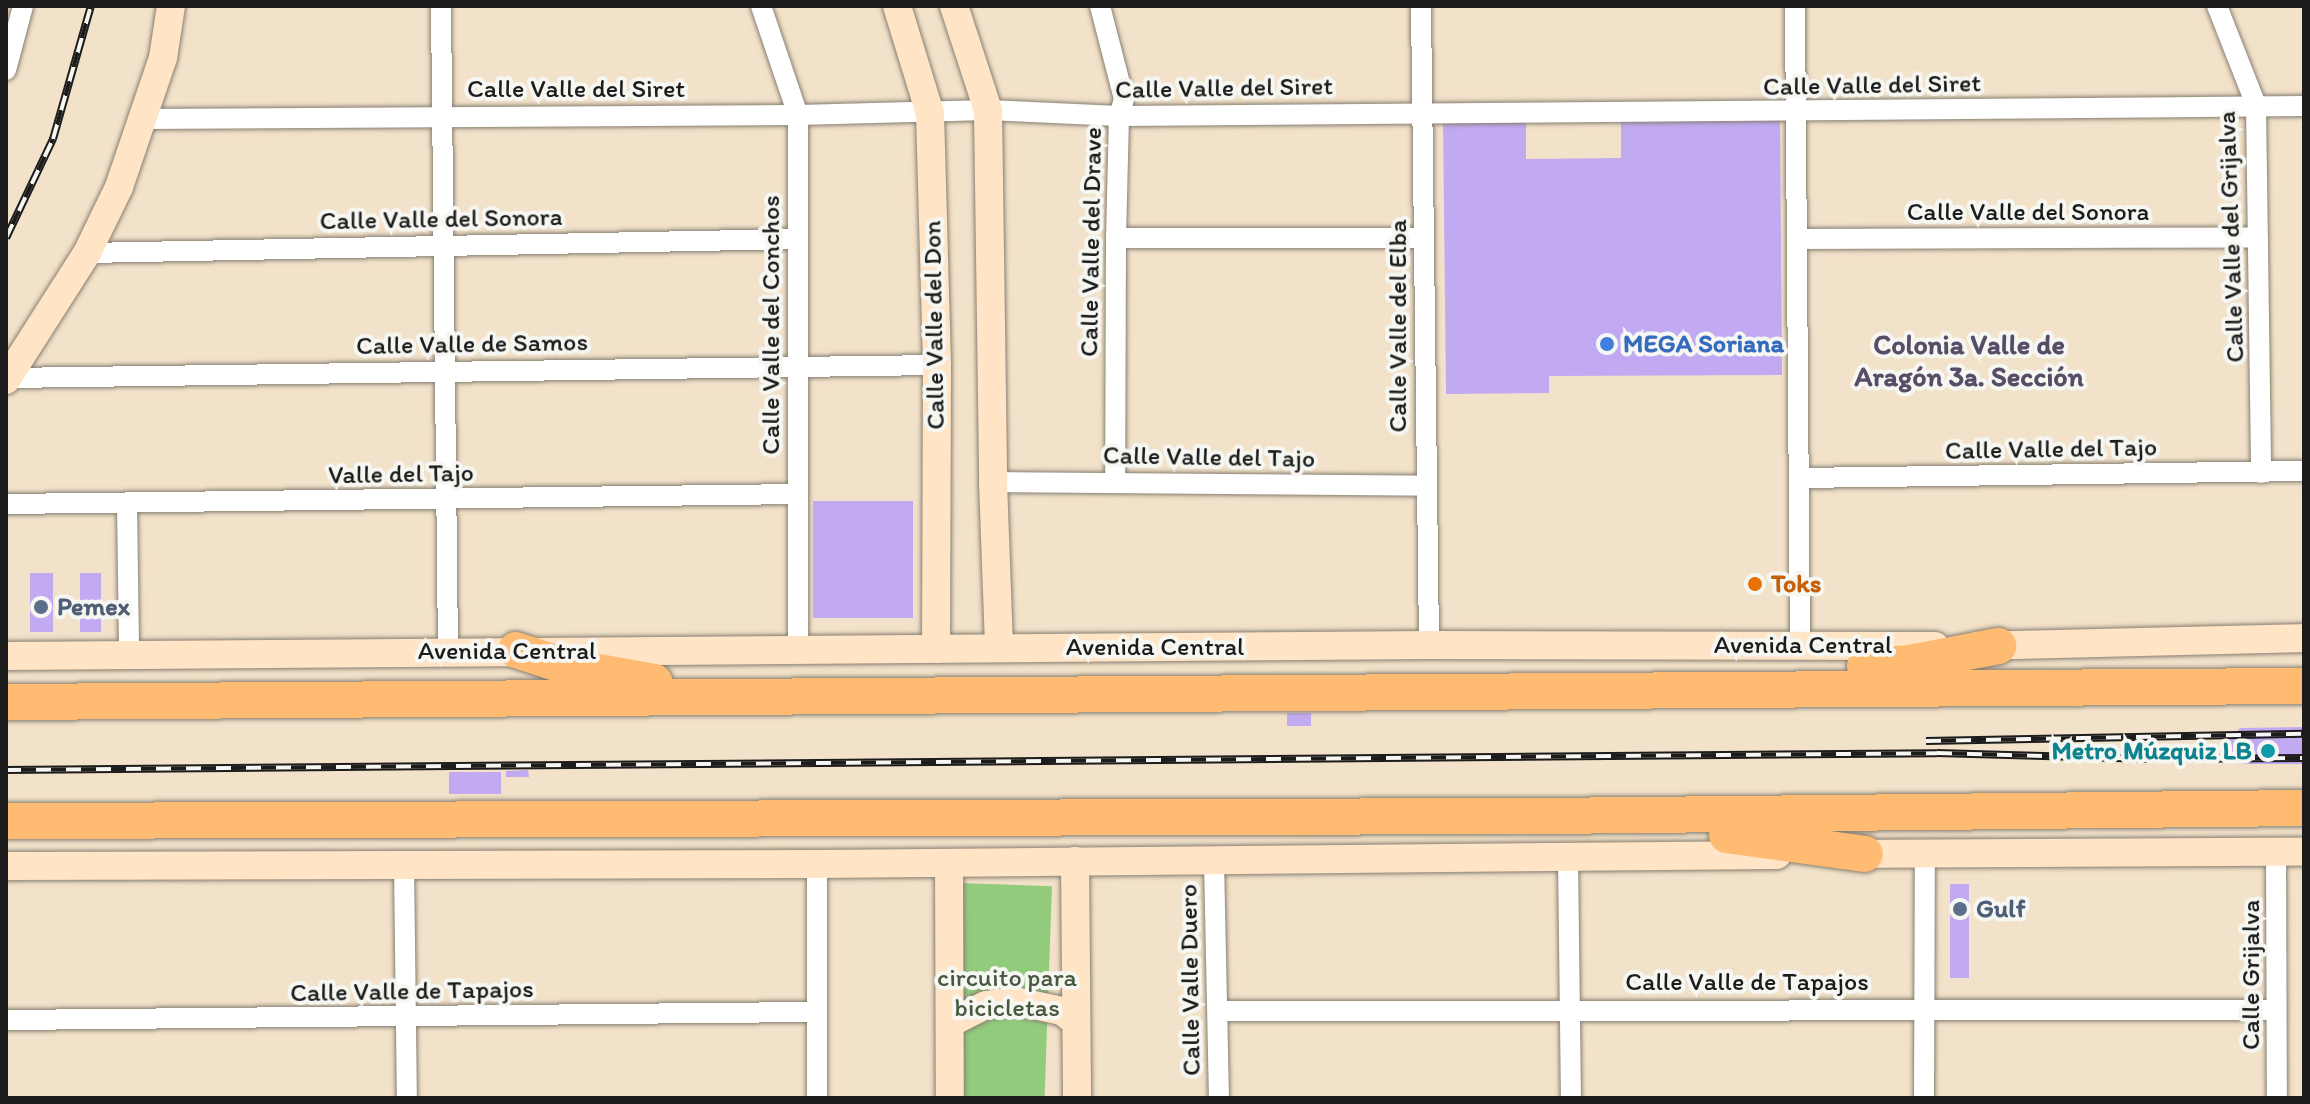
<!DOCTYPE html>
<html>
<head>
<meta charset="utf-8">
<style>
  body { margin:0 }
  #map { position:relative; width:2310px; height:1104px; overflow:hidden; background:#f2e2c9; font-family:Itim,sans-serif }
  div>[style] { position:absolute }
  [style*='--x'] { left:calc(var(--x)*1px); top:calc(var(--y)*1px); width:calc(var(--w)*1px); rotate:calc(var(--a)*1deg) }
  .green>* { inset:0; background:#93cb7d; transform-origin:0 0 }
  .building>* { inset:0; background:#c1aaf2; transform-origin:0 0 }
  .roads { filter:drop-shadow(0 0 2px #877f72) drop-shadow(0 0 2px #877f72) }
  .street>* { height:20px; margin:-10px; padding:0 10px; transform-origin:10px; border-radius:10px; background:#fff }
  .secondary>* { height:28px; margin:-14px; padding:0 14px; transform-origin:14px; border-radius:14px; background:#ffe4c6 }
  .highway>* { height:36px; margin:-18px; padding:0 18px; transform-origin:18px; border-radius:18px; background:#ffbb71 }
  .rail>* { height:8px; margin-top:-4px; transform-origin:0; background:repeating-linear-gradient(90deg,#f6f6f2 0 15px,#1c1c1c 0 30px); box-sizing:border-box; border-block:2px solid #1c1c1c }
  .dots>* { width:22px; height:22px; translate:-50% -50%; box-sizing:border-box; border:4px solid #f6f6f2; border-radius:50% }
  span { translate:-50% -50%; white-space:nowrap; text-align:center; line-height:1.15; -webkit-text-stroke:8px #f6f6f2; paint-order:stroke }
  .street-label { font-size:26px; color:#1c1c1c }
  .shop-label { font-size:26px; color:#366cbe; font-weight:700 }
  .left { translate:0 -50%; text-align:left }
  .food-label { font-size:26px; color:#c56008; font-weight:700 }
  .service-label { font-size:26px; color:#4e5e75; font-weight:700 }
  .culture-label { font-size:26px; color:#0d838f; font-weight:700 }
  .right { translate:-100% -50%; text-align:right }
  .park-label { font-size:26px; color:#46593e }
  .neighbourhood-label { font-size:28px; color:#564e67; font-weight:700 }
  .frame { position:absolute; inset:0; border:8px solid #1c1c1c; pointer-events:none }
</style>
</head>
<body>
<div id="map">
  <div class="green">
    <i style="left:959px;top:883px;width:93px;height:215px;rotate:2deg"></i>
  </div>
  <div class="building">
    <i style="clip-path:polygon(1780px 120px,1782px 375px,1549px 376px,1549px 393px,1446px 394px,1443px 122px,1526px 122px,1526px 159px,1621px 158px,1621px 121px)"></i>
    <i style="left:913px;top:501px;width:117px;height:100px;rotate:90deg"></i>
    <i style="left:30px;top:573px;width:23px;height:59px"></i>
    <i style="left:80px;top:573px;width:21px;height:59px"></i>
    <i style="left:1287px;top:713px;width:24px;height:13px"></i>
    <i style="clip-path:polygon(2304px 727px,2304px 764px,2242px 764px,2225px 744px,2240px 728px)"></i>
    <i style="clip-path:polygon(528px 770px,529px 777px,506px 777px,506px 771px)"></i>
    <i style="left:501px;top:772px;width:22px;height:52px;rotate:90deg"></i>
    <i style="left:1950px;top:884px;width:19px;height:94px"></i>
  </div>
  <div class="roads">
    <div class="street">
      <i style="--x:441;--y:6;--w:645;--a:89.38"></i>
      <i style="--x:761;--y:6;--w:115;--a:71.3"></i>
      <i style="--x:798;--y:115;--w:535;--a:90"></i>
      <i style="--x:1100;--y:6;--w:96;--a:75.5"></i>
      <i style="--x:1124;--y:99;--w:18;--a:106"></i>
      <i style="--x:1119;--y:116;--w:122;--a:91.4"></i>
      <i style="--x:1116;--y:238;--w:244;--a:90.2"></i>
      <i style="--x:1421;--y:6;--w:639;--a:89.28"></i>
      <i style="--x:1795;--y:6;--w:640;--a:89.55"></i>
      <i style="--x:2217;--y:6;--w:106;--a:68.5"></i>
      <i style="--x:2256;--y:105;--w:368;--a:89.2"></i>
      <i style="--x:6;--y:70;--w:66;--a:-75.1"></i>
      <i style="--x:144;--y:119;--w:654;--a:-0.35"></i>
      <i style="--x:798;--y:115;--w:190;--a:-1.5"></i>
      <i style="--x:988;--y:110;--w:131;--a:2.6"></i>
      <i style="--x:1119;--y:116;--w:1185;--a:-0.48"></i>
      <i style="--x:1116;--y:238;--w:307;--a:0"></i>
      <i style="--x:1798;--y:239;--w:460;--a:-0.2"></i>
      <i style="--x:87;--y:253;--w:709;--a:-1.13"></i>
      <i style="--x:7;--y:378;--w:930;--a:-0.8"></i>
      <i style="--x:1799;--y:478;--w:505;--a:-0.79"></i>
      <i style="--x:993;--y:482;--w:433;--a:0.5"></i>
      <i style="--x:6;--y:504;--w:791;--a:-0.72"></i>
      <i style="--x:127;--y:504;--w:149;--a:89.2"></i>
      <i style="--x:2276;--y:853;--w:245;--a:89.8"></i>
      <i style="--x:1568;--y:857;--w:241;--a:89.3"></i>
      <i style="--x:1214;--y:861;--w:237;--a:88.8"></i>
      <i style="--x:404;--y:863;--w:235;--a:89.3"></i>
      <i style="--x:817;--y:864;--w:234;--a:90"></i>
      <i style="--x:1218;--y:1011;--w:1058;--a:-0.05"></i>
      <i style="--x:6;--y:1020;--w:811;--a:-0.57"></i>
      <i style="--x:1924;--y:1098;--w:243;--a:-89.8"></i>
    </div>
    <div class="secondary">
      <i style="--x:897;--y:6;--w:112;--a:72.9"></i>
      <i style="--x:930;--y:113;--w:252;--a:88.4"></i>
      <i style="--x:937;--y:365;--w:284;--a:90.2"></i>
      <i style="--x:954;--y:6;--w:109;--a:71.9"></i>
      <i style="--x:988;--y:110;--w:372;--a:89.2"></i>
      <i style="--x:993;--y:482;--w:166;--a:87.9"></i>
      <i style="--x:6;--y:380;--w:151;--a:-57.5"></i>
      <i style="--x:87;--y:253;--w:73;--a:-64.1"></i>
      <i style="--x:119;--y:187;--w:136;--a:-71.2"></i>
      <i style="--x:163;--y:58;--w:53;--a:-81.3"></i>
      <i style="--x:1977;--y:646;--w:327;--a:-1.4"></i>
      <i style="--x:6;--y:656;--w:1423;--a:-0.44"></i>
      <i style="--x:1429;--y:645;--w:506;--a:0.11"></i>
      <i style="--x:1847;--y:854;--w:457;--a:-0.3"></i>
      <i style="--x:1075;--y:861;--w:237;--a:89.5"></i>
      <i style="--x:949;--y:863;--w:235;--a:89.8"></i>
      <i style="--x:6;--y:866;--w:811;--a:-0.14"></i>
      <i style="--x:817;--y:864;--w:960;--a:-0.54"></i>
      <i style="--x:950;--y:1023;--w:40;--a:-26.6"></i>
      <i style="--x:986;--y:1005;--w:29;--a:-8"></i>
      <i style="--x:1015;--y:1001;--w:48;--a:12"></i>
      <i style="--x:1062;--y:1011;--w:16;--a:38"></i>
    </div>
    <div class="highway">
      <i style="--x:516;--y:650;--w:52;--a:18.1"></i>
      <i style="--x:565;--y:666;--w:91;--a:10.1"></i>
      <i style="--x:1865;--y:666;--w:45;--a:-3.8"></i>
      <i style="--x:1910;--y:663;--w:90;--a:-10.9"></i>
      <i style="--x:6;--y:702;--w:2298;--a:-0.4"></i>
      <i style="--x:6;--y:821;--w:1537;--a:-0.19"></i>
      <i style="--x:1543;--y:816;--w:761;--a:-0.6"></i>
      <i style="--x:1727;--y:835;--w:139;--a:7.8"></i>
    </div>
  </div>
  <div class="rail">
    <i style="--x:6;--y:238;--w:110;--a:-64.6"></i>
    <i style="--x:53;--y:139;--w:138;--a:-74.1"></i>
    <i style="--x:1926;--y:741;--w:378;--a:-1.1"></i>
    <i style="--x:6;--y:770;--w:1931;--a:-0.5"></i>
    <i style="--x:1937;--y:753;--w:213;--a:1.6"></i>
    <i style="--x:2150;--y:759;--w:154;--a:-0.4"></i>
  </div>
  <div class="dots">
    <i style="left:1607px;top:344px;background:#3f7fe0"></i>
    <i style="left:1755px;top:584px;background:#e8710a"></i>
    <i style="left:41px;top:607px;background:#5c6f8a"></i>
    <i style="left:2268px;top:751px;background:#0f9aa8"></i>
    <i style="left:1960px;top:909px;background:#5c6f8a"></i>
  </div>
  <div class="street-label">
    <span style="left:1872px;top:85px;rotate:-1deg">Calle Valle del Siret</span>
    <span style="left:1224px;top:88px;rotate:-1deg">Calle Valle del Siret</span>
    <span style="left:576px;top:89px">Calle Valle del Siret</span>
    <span style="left:2028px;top:212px">Calle Valle del Sonora</span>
    <span style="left:441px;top:219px;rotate:-1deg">Calle Valle del Sonora</span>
    <span style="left:2231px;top:237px;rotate:-92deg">Calle Valle del Grijalva</span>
    <span style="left:1091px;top:242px;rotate:-89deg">Calle Valle del Drave</span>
    <span style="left:771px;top:325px;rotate:-90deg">Calle Valle del Conchos</span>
    <span style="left:934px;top:325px;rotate:-91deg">Calle Valle del Don</span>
    <span style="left:1398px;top:326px;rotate:-90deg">Calle Valle del Elba</span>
    <span style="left:472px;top:344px;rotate:-1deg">Calle Valle de Samos</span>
    <span style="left:2051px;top:449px;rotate:-1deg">Calle Valle del Tajo</span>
    <span style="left:1209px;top:457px;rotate:1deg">Calle Valle del Tajo</span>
    <span style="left:401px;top:474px;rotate:-1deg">Valle del Tajo</span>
    <span style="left:1803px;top:645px">Avenida Central</span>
    <span style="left:1155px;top:647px">Avenida Central</span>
    <span style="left:507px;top:651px">Avenida Central</span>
    <span style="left:2251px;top:975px;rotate:-90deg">Calle Grijalva</span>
    <span style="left:1190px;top:980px;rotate:-91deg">Calle Valle Duero</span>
    <span style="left:1747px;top:982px">Calle Valle de Tapajos</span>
    <span style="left:412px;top:991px;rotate:-1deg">Calle Valle de Tapajos</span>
  </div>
  <div class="shop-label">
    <span class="left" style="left:1623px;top:344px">MEGA Soriana</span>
  </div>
  <div class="food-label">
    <span class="left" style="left:1771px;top:584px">Toks</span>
  </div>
  <div class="service-label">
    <span class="left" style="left:57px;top:607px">Pemex</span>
    <span class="left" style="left:1976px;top:909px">Gulf</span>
  </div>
  <div class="culture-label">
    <span class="right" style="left:2252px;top:751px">Metro Múzquiz LB</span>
  </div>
  <div class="park-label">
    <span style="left:1007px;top:993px">circuito para<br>bicicletas</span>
  </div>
  <div class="neighbourhood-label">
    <span style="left:1969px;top:360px">Colonia Valle de<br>Aragón 3a. Sección</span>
  </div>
  <div class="frame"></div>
</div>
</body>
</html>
